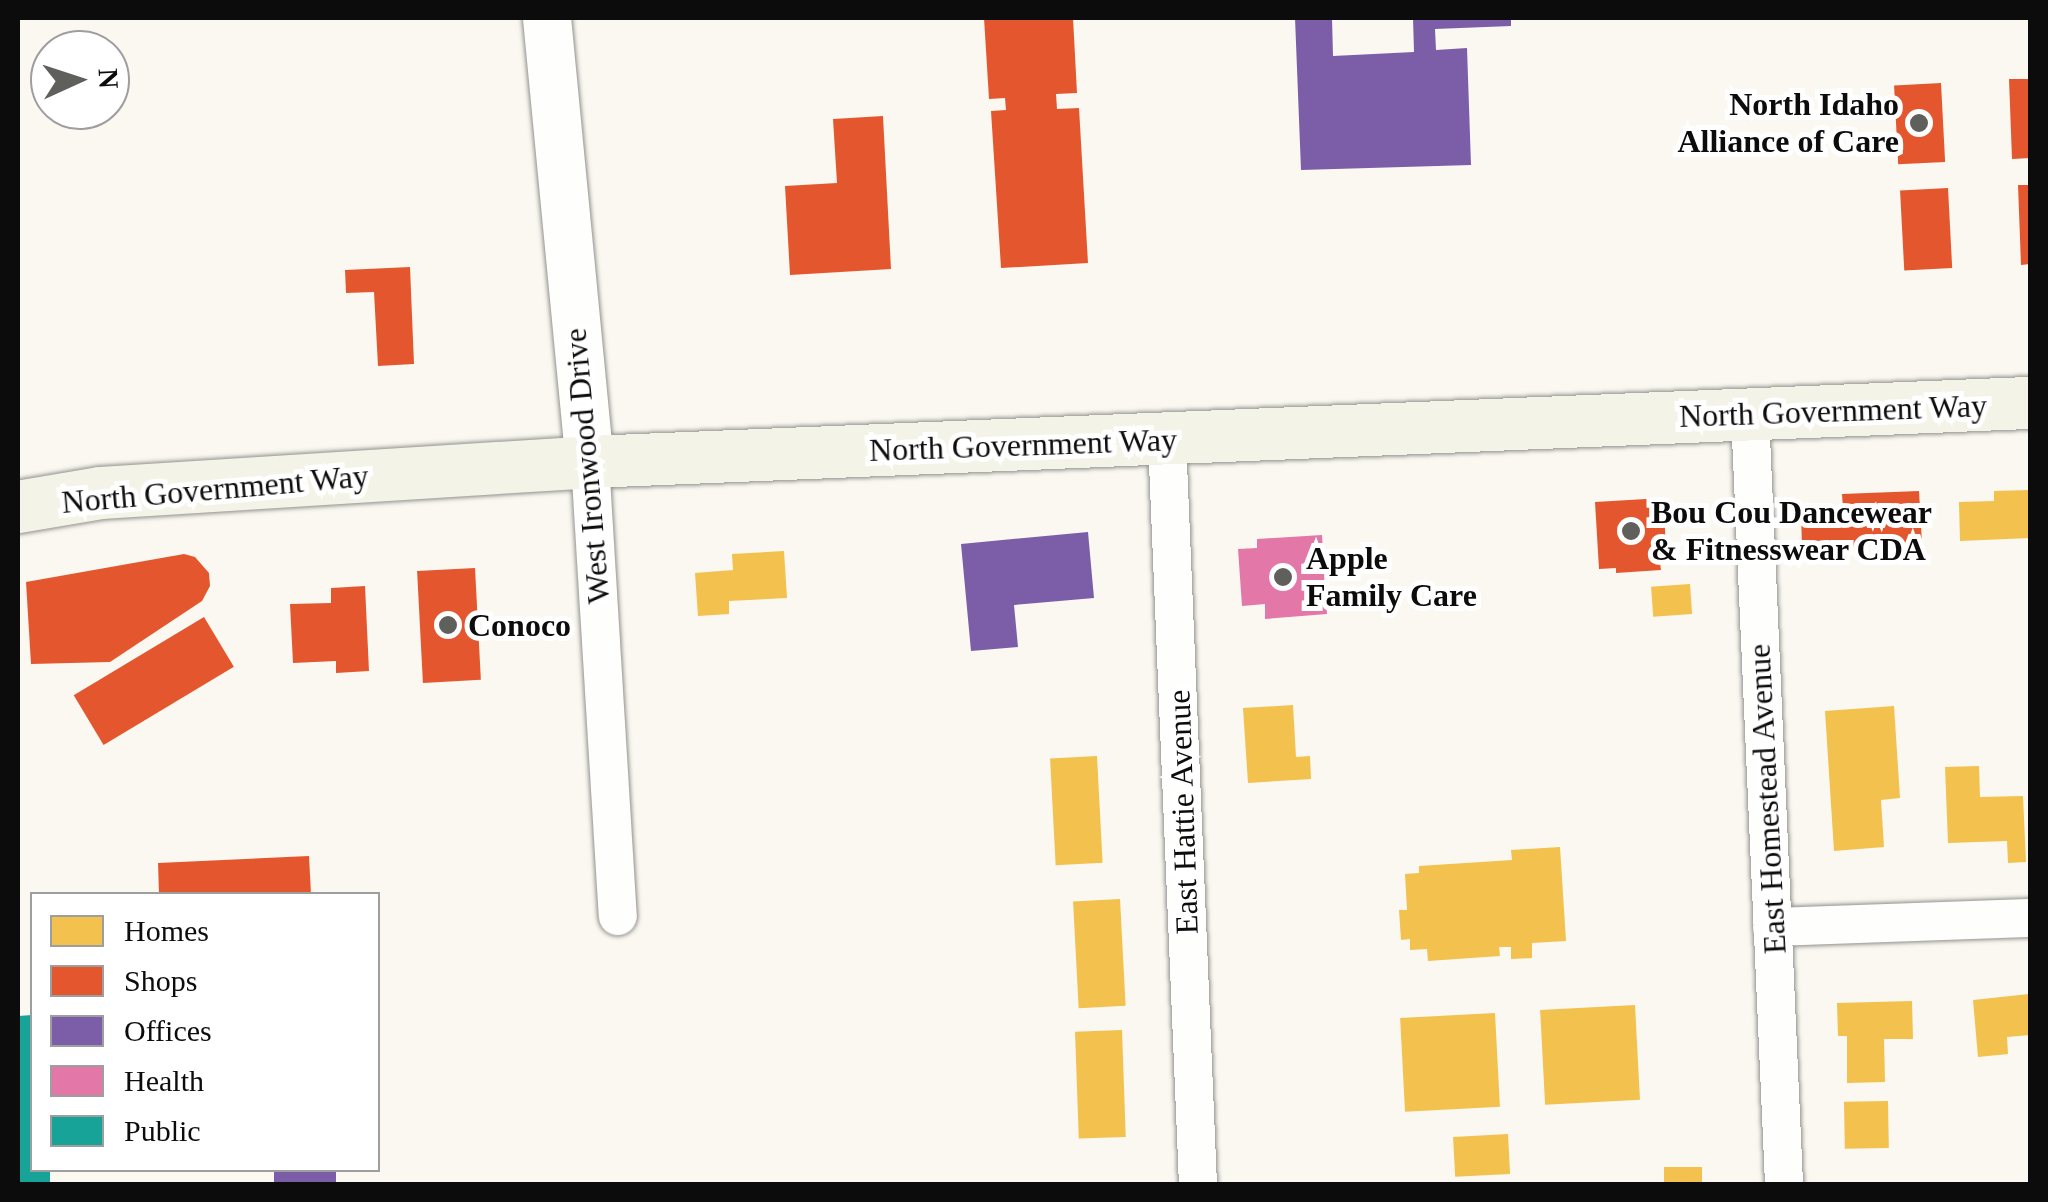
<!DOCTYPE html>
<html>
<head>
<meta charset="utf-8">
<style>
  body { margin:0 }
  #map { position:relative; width:2048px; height:1202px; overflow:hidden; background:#faf8f0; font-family:"Times New Roman",serif }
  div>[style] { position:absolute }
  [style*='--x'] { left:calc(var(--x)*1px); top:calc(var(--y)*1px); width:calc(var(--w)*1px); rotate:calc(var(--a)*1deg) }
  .homes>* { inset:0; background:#f2c14e; transform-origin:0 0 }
  .shops>* { inset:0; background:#e4572e; transform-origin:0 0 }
  .offices>* { inset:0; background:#7b5ea7; transform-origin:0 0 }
  .health>* { inset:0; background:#e377a8 }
  .public>* { inset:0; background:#17a398 }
  .roads { filter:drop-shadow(0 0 2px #93928f) drop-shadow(0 0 2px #93928f) }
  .minor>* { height:38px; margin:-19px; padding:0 19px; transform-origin:19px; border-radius:19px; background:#fefefd }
  .tertiary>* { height:48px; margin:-24px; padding:0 24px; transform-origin:24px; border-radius:24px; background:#fefefd }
  .secondary>* { height:52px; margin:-26px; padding:0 26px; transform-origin:26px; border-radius:26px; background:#f4f3e8 }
  .dots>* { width:28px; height:28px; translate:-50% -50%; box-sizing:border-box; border:5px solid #fff; border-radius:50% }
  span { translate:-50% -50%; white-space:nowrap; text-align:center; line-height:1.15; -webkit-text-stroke:10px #fff; paint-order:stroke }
  .poi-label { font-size:32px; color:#0c0c0c; font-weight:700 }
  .right { translate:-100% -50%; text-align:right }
  .left { translate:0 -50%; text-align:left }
  .street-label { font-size:32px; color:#0c0c0c }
  .frame { position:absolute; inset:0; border:20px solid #0c0c0c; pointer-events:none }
  .legend { position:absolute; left:30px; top:892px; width:350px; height:280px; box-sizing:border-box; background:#fff; border:2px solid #9e9e9e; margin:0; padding:12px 18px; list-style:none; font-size:30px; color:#0c0c0c }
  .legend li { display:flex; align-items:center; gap:20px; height:50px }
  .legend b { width:50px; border:2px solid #9e9e9e }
  .north { position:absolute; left:30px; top:30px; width:100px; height:100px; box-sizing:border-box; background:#fff; border:2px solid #9e9e9e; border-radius:50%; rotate:87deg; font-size:28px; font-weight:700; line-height:40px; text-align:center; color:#0c0c0c }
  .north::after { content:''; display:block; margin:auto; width:35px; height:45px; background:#5f5f5c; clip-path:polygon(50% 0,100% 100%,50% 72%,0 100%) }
</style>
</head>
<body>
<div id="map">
  <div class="homes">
    <i style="clip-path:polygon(2030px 490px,2030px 538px,1960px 541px,1959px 502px,1994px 501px,1994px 491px)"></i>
    <i style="clip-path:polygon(784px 551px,787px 598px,729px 601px,729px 614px,698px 616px,695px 573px,733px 570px,732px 554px)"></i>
    <i style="left:1690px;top:584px;width:30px;height:39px;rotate:86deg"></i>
    <i style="clip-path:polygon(1293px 705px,1296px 757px,1310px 756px,1311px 779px,1248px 783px,1243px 708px)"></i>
    <i style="clip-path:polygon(1894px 706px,1900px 798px,1881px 800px,1884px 847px,1834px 851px,1825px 711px)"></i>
    <i style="left:1097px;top:756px;width:107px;height:47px;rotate:87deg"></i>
    <i style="clip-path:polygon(1979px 766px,1980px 797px,2023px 796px,2026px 862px,2008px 863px,2007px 841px,1948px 843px,1945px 767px)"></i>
    <i style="clip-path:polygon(1560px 847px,1566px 941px,1532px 943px,1532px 958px,1511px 959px,1511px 947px,1499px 947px,1500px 956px,1428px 961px,1427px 949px,1410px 950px,1410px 939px,1401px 940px,1399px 910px,1407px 910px,1405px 874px,1419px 873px,1419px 866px,1512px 860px,1511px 850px)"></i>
    <i style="left:1120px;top:899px;width:107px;height:47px;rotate:87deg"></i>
    <i style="clip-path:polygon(2029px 994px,2030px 1035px,2007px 1037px,2008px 1054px,1978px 1057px,1973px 1000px)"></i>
    <i style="clip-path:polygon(1912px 1001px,1913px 1039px,1884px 1039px,1885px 1082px,1847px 1083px,1847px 1036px,1838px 1036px,1837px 1003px)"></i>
    <i style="left:1635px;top:1005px;width:95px;height:95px;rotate:87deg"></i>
    <i style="left:1495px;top:1013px;width:94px;height:95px;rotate:87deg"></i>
    <i style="left:1122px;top:1030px;width:107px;height:47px;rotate:88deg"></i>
    <i style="left:1888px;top:1101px;width:47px;height:44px;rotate:89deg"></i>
    <i style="left:1508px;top:1134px;width:40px;height:55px;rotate:87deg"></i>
    <i style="left:1702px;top:1167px;width:17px;height:38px;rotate:90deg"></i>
  </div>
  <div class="shops">
    <i style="clip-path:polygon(984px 18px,1073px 18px,1077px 93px,1056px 94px,1057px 109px,1079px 108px,1088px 263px,1001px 268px,991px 111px,1006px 110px,1005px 98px,989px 99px)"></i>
    <i style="clip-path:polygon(2009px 79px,2030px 79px,2030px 158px,2012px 159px)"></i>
    <i style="left:1941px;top:83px;width:79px;height:47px;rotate:87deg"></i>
    <i style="clip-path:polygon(883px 116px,891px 269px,790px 275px,785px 186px,837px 183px,833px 119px)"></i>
    <i style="clip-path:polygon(2018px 185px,2030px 185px,2030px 264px,2021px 265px)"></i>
    <i style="left:1948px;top:188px;width:80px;height:48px;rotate:87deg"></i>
    <i style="clip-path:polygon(410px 267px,414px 364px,378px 366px,374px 292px,346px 293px,345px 270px)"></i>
    <i style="clip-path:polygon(1919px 491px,1922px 543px,1802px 549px,1801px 511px,1843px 509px,1842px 494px)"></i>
    <i style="clip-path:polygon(1663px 498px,1667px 561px,1660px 563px,1661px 570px,1616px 573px,1616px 568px,1599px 569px,1595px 502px)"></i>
    <i style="clip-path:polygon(184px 554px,195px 557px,209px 573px,210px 586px,202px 601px,110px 662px,31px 664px,26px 582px)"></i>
    <i style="left:475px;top:568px;width:112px;height:58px;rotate:87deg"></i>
    <i style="clip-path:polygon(365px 586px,369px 671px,336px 673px,336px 661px,293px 663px,290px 604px,331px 603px,331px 588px)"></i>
    <i style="left:204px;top:617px;width:58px;height:152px;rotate:59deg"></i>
    <i style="clip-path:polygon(309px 856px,311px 894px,159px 894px,158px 863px)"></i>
  </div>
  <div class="offices">
    <i style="clip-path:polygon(1295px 18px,1332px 18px,1333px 56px,1414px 52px,1413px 18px,1511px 18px,1511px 26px,1435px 29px,1436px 50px,1467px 48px,1471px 165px,1301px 170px)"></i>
    <i style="clip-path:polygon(1088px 532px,1094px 598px,1014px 605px,1018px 647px,971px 651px,961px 544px)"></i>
    <i style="left:274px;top:1170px;width:62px;height:14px"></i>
  </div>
  <div class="health">
    <i style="clip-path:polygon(1322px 535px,1327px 614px,1265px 619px,1265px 604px,1242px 606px,1238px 549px,1257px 548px,1257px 539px)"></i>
  </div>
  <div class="public">
    <i style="clip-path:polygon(32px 1015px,32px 1170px,50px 1170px,50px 1184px,18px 1184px,18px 1016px)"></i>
  </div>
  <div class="roads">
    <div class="minor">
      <i style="--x:1750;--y:414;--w:771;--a:87.47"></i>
      <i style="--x:1167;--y:439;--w:746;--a:87.62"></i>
      <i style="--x:590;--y:462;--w:455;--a:86.5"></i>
      <i style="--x:1772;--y:927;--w:258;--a:-2"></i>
    </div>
    <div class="tertiary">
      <i style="--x:547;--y:18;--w:446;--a:84.5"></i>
    </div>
    <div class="secondary">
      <i style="--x:18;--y:507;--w:84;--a:-9.6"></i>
      <i style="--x:101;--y:493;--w:490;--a:-3.6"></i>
      <i style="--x:590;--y:462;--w:1441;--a:-2.35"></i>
    </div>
  </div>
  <div class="dots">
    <i style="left:1919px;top:123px;background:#5f5f5c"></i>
    <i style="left:1631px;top:531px;background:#5f5f5c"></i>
    <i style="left:1283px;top:577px;background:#5f5f5c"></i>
    <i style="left:448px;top:625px;background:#5f5f5c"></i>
  </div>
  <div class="poi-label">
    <span class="right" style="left:1899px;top:123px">North Idaho<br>Alliance of Care</span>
    <span class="left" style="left:1651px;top:531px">Bou Cou Dancewear<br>&amp; Fitnesswear CDA</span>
    <span class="left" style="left:1306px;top:577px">Apple<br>Family Care</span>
    <span class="left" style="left:468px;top:625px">Conoco</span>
  </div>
  <div class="street-label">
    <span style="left:1833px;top:411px;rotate:-2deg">North Government Way</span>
    <span style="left:1023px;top:445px;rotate:-2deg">North Government Way</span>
    <span style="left:587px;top:466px;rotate:-95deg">West Ironwood Drive</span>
    <span style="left:215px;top:489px;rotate:-5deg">North Government Way</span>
    <span style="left:1767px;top:799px;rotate:-93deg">East Homestead Avenue</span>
    <span style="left:1183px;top:812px;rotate:-92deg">East Hattie Avenue</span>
  </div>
  <div class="frame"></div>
  <ul class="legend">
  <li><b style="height:28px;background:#f2c14e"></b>Homes</li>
  <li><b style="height:28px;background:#e4572e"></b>Shops</li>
  <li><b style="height:28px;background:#7b5ea7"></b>Offices</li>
  <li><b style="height:28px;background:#e377a8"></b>Health</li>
  <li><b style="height:28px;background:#17a398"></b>Public</li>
  </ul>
  <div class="north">N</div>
</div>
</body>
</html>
